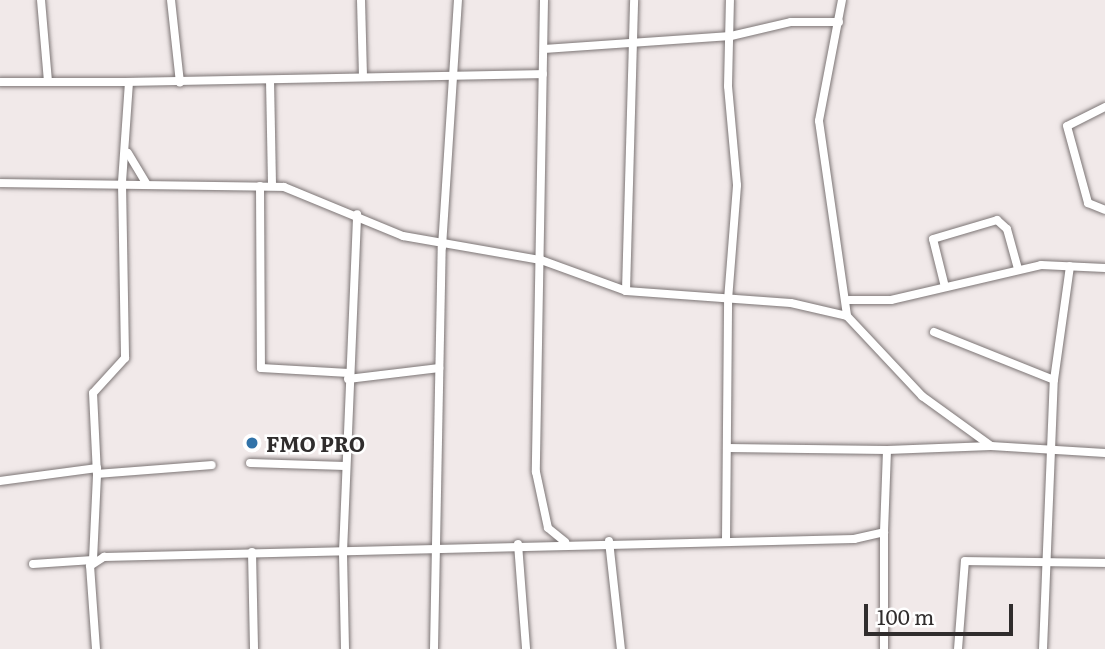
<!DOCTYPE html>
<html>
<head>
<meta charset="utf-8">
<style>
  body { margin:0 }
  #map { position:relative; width:1105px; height:649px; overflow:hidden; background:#f1e9e9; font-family:Literata,serif }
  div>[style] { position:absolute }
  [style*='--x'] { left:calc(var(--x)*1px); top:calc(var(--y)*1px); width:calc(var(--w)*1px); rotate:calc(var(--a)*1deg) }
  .roads { filter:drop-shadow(0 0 2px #7c7575) drop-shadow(0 0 2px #7c7575) }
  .minor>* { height:8px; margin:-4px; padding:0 4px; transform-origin:4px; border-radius:4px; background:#fff }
  .dots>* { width:19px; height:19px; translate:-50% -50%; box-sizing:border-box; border:4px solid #fff; border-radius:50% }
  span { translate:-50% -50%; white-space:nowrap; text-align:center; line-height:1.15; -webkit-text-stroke:5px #fff; paint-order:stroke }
  .poi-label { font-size:21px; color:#302d2d; font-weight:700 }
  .left { translate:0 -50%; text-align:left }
  .scale { position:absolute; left:864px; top:604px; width:149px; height:32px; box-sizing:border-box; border:4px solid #302d2d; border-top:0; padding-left:9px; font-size:21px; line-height:24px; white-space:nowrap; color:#302d2d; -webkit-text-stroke:5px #fff; paint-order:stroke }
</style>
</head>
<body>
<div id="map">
  <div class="roads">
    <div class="minor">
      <i style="--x:41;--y:0;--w:82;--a:85.1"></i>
      <i style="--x:171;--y:0;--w:83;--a:83.8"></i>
      <i style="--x:361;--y:0;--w:76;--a:88.5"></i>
      <i style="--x:544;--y:0;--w:472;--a:91"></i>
      <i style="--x:536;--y:472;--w:57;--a:77.9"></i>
      <i style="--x:548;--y:528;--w:22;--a:39"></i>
      <i style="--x:842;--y:0;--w:123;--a:100.8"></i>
      <i style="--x:819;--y:121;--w:197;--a:81.8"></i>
      <i style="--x:544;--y:49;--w:187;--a:-4"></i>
      <i style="--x:731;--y:36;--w:62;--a:-13.1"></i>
      <i style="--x:791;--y:22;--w:48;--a:0"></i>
      <i style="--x:270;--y:80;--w:106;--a:88.9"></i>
      <i style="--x:0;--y:82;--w:129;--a:0"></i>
      <i style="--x:129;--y:82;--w:101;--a:94"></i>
      <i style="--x:122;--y:183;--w:175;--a:89"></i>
      <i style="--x:125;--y:358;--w:47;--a:132.4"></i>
      <i style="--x:93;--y:393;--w:81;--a:87.2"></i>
      <i style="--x:129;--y:82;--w:414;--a:-1.1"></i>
      <i style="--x:1105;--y:107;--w:42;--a:153.4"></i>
      <i style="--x:1067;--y:126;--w:80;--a:74.7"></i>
      <i style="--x:1088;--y:203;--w:18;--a:22"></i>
      <i style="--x:128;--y:153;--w:35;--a:59"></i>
      <i style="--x:0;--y:183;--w:284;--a:0.8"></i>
      <i style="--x:284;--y:187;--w:129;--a:22.4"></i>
      <i style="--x:403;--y:236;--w:140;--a:9.9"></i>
      <i style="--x:541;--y:260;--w:90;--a:20"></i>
      <i style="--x:626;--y:291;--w:165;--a:4.2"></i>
      <i style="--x:791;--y:303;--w:57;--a:13.1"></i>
      <i style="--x:847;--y:316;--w:110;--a:46.8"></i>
      <i style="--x:922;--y:396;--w:85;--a:35.9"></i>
      <i style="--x:991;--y:446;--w:114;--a:3.5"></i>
      <i style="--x:260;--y:186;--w:182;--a:89.7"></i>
      <i style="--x:261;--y:368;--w:88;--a:3.3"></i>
      <i style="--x:945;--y:287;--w:49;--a:-104"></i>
      <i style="--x:933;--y:239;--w:67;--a:-16.5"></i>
      <i style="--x:997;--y:220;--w:13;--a:42"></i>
      <i style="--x:1007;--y:229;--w:41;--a:74.6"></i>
      <i style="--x:626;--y:291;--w:291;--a:-88.4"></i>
      <i style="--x:849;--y:300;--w:42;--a:0"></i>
      <i style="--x:891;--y:300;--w:154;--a:-13.1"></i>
      <i style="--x:1041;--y:265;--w:64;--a:2.7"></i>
      <i style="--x:934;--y:332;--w:129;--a:21.8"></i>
      <i style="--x:348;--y:379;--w:92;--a:-6.9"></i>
      <i style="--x:727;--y:448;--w:160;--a:0.7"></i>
      <i style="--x:250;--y:463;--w:95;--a:1.8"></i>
      <i style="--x:0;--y:481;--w:98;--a:-7.6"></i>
      <i style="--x:884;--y:532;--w:117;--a:90"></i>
      <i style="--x:726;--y:540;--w:240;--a:-89.5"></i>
      <i style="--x:728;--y:300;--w:115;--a:-85.5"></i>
      <i style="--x:737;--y:185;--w:99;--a:-95.2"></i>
      <i style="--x:728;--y:86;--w:86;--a:-88.7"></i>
      <i style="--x:609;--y:541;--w:109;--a:83.7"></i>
      <i style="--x:518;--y:544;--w:105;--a:85.6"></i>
      <i style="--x:252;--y:552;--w:97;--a:88.8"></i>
      <i style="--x:33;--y:564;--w:60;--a:-3.8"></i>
      <i style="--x:93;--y:560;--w:86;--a:-87.3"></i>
      <i style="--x:97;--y:474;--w:115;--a:-4.5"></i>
      <i style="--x:96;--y:649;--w:83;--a:-94.1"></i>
      <i style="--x:90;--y:566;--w:17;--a:-33"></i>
      <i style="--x:104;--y:557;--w:750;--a:-1.37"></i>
      <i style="--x:854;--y:539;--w:31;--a:-13"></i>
      <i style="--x:884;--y:532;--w:82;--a:-87.9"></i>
      <i style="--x:887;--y:450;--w:104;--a:-2.2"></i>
      <i style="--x:345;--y:649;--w:97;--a:-91.2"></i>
      <i style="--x:343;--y:552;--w:338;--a:-87.6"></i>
      <i style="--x:434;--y:649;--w:402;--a:-88.9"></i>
      <i style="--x:442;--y:247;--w:248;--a:-86.3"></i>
      <i style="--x:958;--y:649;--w:88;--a:-85.5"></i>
      <i style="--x:965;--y:561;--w:140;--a:0.8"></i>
      <i style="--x:1043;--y:649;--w:269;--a:-87.7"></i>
      <i style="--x:1054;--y:380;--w:115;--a:-82"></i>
    </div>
  </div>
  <div class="dots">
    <i style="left:252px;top:443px;background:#3172a8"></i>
  </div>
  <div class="poi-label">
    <span class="left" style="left:266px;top:443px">FMO PRO</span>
  </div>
  <div class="scale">100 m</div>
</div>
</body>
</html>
